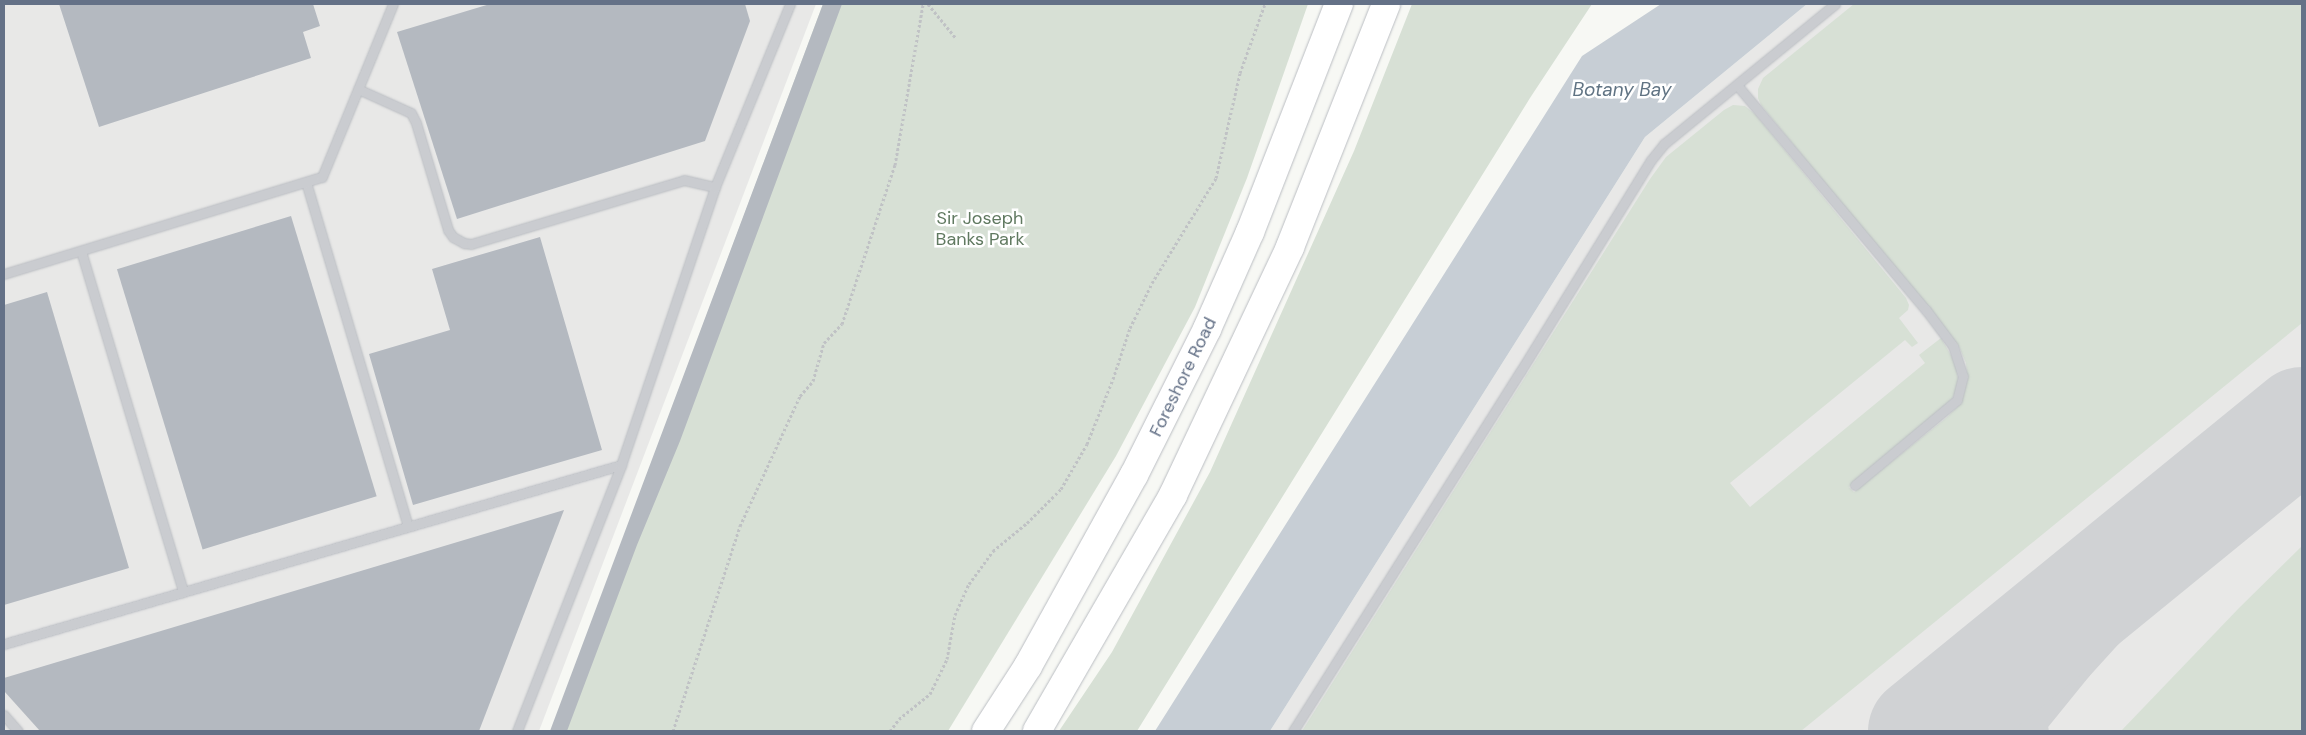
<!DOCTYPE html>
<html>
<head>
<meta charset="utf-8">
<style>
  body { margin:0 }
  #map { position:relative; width:2306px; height:735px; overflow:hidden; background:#f7f8f4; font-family:"DM Sans",sans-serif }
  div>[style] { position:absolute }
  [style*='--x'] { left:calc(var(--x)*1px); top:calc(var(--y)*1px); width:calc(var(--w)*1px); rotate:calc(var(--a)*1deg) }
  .built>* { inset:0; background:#e8e8e7 }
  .green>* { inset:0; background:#d7e0d5 }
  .water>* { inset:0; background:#c7ced5 }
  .taxiway>* { height:45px; margin:-22.5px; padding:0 22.5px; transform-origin:22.5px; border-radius:22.5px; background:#d0d2d4 }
  .runway>* { height:111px; margin:-55.5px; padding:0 55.5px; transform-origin:55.5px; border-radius:55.5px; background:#d0d2d4 }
  .building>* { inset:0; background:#b4b9c0; transform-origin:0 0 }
  .path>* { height:3px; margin-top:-1.5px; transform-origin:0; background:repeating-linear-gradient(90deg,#c0c2c5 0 2.5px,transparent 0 5px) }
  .roads { filter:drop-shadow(0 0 1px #babdc2) drop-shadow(0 0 1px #babdc2) }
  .service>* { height:9px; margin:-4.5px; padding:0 4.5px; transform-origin:4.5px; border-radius:4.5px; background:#caccd0 }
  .primary>* { height:28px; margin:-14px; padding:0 14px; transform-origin:14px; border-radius:14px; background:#fff }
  span { translate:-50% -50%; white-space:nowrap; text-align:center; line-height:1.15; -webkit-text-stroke:5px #fff; paint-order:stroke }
  .park-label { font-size:18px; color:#607960 }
  .street-label { font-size:18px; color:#647187 }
  .water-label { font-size:19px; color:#607383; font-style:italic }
  .frame { position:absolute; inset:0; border:5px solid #647187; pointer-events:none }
</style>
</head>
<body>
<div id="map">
  <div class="built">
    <i style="clip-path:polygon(4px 4px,816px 4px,539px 731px,4px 731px)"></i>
    <i style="clip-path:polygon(1807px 4px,2302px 4px,2302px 731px,1270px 731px,1645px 137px)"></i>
  </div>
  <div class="green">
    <i style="clip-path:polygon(823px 4px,1308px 4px,1247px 178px,1195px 307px,1116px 456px,948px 731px,551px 731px)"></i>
    <i style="clip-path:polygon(1412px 4px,1592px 4px,1530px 98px,1137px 731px,1059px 731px,1112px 652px,1210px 472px,1354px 151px)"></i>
    <i style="clip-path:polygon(1854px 4px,2302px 4px,2302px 323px,1801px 731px,1302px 731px,1650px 179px,1666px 157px,1724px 110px,1733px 105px,1745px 106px,1755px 114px,1906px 298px,1909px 305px,1908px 310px,1899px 318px,1918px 343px,1912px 347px,1905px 340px,1730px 483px,1750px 507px,1925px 363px,1919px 355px,1941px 338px,1956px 364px,1958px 379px,1956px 392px,1948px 405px,1849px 487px,1854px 492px,1946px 418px,1957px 407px,1964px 392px,1967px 375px,1966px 363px,1959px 347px,1761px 105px,1758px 98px,1758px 89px,1763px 78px)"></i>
    <i style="clip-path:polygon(2302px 546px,2302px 731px,2121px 731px,2239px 608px)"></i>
  </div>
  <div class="water">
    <i style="clip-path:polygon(1661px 4px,1807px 4px,1645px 137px,1270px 731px,1155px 731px,1582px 56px)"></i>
  </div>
  <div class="taxiway">
    <i style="--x:1926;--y:731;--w:44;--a:-14.3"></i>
    <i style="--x:1969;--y:720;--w:20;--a:3"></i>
    <i style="--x:1989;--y:721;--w:38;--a:15"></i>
    <i style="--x:2015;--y:731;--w:89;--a:-50.9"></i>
    <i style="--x:2071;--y:662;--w:116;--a:-47.8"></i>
    <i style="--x:2149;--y:576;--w:211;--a:-43.7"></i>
  </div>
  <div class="runway">
    <i style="--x:1923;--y:731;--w:489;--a:-39.2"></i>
  </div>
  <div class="building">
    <i style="clip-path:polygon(59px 4px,313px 4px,320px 26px,303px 32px,311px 58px,99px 127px)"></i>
    <i style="clip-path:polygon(490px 4px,745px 4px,750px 21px,705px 141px,457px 219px,397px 32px)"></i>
    <i style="clip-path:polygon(823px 4px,842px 4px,680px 441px,637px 545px,567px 731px,550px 731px)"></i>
    <i style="left:291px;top:216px;width:293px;height:182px;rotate:73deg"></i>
    <i style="clip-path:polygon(540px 237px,602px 450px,413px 505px,369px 354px,450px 330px,432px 269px)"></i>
    <i style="clip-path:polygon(47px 292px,129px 568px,4px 605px,4px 305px)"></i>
    <i style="clip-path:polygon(564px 510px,479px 731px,40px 731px,4px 691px,4px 678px)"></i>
  </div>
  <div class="path">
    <i style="--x:928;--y:4;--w:43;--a:50.7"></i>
    <i style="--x:673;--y:731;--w:216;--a:-71.9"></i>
    <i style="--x:740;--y:526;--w:143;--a:-65.2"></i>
    <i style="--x:800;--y:396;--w:20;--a:-49"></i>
    <i style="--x:813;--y:381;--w:40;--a:-74"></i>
    <i style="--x:824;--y:343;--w:26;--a:-47"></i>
    <i style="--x:842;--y:324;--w:168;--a:-71.6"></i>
    <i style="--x:895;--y:165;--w:163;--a:-80.1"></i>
    <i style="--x:890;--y:731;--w:15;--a:-53"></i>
    <i style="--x:899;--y:719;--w:40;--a:-39"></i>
    <i style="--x:930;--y:694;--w:39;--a:-64"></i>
    <i style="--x:947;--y:659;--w:45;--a:-79.7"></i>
    <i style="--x:955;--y:615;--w:34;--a:-66"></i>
    <i style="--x:969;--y:584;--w:41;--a:-54"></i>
    <i style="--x:993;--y:551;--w:44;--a:-39.5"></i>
    <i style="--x:1027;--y:523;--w:48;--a:-45"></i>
    <i style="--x:1061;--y:489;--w:52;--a:-60"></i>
    <i style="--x:1087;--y:444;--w:70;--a:-68.2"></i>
    <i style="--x:1113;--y:379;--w:54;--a:-71.6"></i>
    <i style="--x:1130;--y:328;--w:50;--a:-63.9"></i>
    <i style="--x:1152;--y:283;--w:123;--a:-58.6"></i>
    <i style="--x:1216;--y:178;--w:108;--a:-77.1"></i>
    <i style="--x:1240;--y:73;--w:73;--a:-70.1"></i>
  </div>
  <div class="roads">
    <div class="service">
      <i style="--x:1737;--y:85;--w:294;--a:50"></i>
      <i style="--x:1926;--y:310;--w:45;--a:53.1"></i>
      <i style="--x:1953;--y:346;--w:32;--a:72"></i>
      <i style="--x:1963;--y:376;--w:25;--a:104"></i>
      <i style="--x:1957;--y:400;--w:133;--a:140.2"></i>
      <i style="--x:358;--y:89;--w:58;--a:24.4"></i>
      <i style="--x:411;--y:113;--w:11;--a:63"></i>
      <i style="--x:416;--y:123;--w:112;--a:73.3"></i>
      <i style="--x:448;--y:230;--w:9;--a:54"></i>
      <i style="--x:453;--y:237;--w:13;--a:29"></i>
      <i style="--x:464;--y:243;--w:7;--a:8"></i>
      <i style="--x:471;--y:244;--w:222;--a:-16.7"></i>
      <i style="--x:684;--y:180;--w:32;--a:13"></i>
      <i style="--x:306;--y:182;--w:359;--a:73.5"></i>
      <i style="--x:81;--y:251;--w:356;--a:73.3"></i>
      <i style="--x:4;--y:274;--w:332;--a:-17"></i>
      <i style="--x:322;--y:177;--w:187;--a:-67.7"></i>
      <i style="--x:4;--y:644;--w:642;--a:-16.18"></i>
      <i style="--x:4;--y:715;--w:21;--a:49"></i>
      <i style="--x:517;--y:731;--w:286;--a:-68.6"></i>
      <i style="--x:621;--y:465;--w:293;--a:-71.3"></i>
      <i style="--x:715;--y:187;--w:198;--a:-67.7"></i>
      <i style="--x:1293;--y:731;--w:425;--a:-57.7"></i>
      <i style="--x:1520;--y:372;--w:249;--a:-58.3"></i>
      <i style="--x:1651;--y:160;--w:21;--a:-51"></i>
      <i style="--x:1664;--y:144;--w:221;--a:-39.3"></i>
    </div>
    <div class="primary">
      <i style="--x:986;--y:731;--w:77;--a:-57.1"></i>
      <i style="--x:1028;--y:666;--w:218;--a:-61"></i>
      <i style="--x:1134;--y:475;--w:163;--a:-63.4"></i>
      <i style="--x:1207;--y:329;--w:106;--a:-66.1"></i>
      <i style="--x:1250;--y:232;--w:245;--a:-68.7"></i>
      <i style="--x:1037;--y:731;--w:272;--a:-60"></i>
      <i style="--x:1173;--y:495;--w:274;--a:-64.7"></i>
      <i style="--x:1290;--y:247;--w:261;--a:-68.4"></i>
    </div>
  </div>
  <div class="park-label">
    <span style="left:980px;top:229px">Sir Joseph<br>Banks Park</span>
  </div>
  <div class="street-label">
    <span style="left:1183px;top:377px;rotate:-64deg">Foreshore Road</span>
  </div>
  <div class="water-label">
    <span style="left:1622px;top:90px">Botany Bay</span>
  </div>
  <div class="frame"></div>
</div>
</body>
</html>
